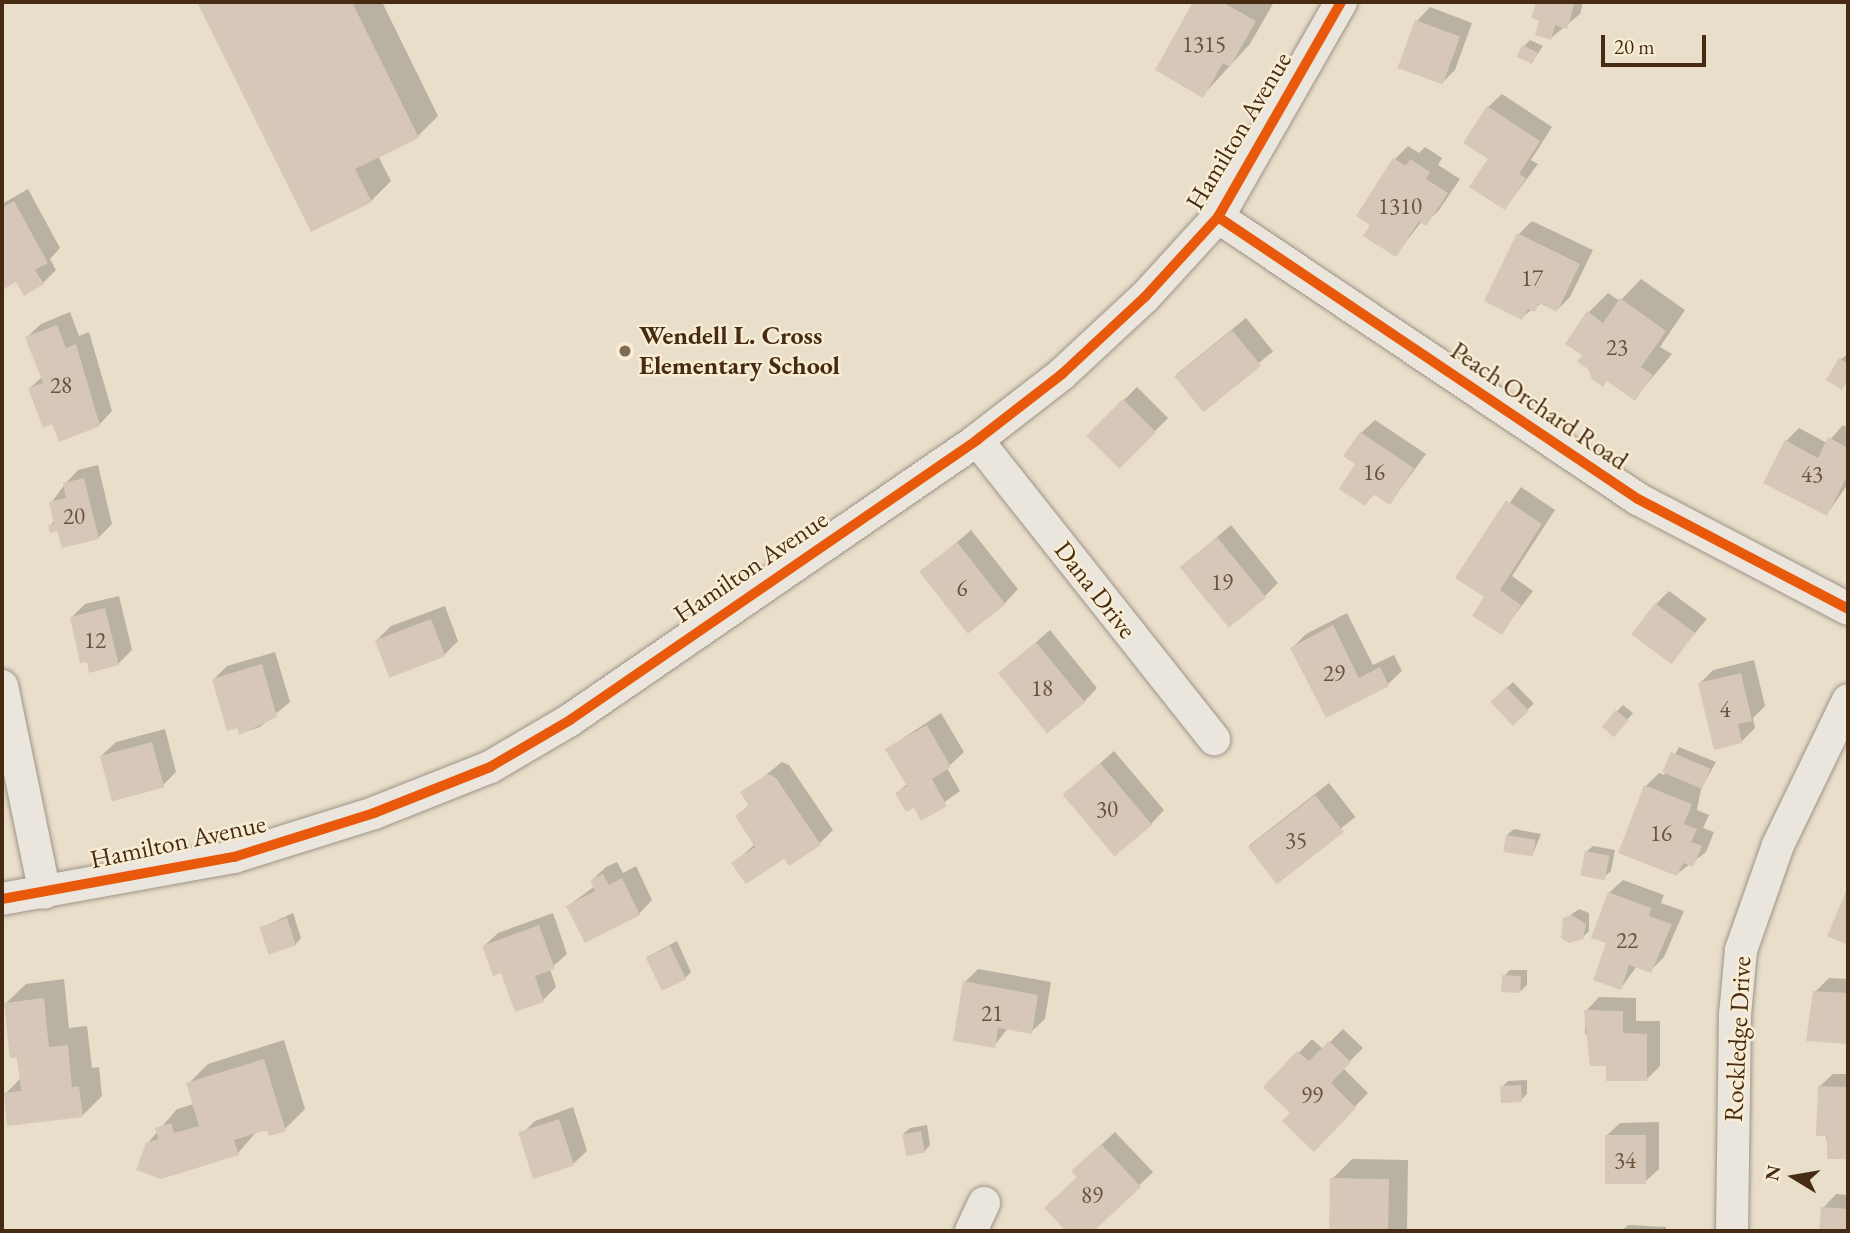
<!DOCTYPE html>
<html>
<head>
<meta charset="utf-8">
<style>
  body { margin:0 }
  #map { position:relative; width:1850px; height:1233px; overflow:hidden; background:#e8deca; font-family:"EB Garamond",serif }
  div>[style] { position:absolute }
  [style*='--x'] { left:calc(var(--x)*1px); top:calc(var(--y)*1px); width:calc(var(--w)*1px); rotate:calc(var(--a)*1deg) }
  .shadow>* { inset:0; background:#0003; transform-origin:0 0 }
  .building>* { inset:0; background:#d6c7b8; transform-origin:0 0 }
  .roads { filter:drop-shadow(0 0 2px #9e9486) drop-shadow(0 0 2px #9e9486) }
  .minor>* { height:32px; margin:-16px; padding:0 16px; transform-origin:16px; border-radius:16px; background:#ebe6dd }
  .cycleway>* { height:10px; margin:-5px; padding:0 5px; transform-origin:5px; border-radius:5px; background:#e8590c }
  .dots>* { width:19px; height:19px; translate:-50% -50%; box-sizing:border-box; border:4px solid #f8edd4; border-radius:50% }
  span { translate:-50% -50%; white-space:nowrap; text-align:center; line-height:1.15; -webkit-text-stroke:5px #f8edd4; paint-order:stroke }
  .number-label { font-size:23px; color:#6b533c }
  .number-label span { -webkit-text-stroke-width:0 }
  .street-label { font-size:26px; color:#462b12 }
  .poi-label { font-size:26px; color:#462b12; font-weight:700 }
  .left { translate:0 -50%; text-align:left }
  .frame { position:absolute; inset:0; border:4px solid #462b12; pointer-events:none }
  .north { position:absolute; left:1759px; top:1142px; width:70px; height:70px; -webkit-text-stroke:5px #f8edd4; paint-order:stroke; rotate:281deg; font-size:19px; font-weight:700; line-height:28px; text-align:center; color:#462b12 }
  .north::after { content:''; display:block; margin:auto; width:24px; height:32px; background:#462b12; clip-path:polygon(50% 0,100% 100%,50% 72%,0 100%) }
  .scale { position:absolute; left:1601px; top:35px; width:105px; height:32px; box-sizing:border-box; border:4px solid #462b12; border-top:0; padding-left:9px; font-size:21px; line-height:24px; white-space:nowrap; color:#462b12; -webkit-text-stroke:5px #f8edd4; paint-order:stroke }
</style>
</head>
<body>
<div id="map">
  <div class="shadow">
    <i style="clip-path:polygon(199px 2px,382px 2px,438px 116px,418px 136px,378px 156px,391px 181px,371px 201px,312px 230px)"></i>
    <i style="clip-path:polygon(1195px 2px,1274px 2px,1250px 44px,1203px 95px,1157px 69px)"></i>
    <i style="clip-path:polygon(1538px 2px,1583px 2px,1580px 14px,1551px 38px,1541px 20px,1533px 17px)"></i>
    <i style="clip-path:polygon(1430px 7px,1472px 23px,1455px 70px,1441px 84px,1417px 21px)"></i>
    <i style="clip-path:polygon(1530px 40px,1543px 46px,1532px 62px,1524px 46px)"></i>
    <i style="clip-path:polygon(1502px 94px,1552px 127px,1531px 160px,1538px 164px,1505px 208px,1491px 158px,1488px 107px)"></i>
    <i style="clip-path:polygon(1408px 146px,1419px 153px,1425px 147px,1442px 158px,1438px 165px,1460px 179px,1439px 210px,1426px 223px,1422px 221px,1396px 255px,1372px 224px,1395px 159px)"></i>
    <i style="clip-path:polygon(28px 189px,60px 248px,50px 259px,56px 270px,43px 283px,17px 280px,2px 288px,2px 204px)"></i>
    <i style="clip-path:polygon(1532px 221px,1593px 250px,1570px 297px,1557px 310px,1542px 303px,1522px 317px,1519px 234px)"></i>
    <i style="clip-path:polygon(1641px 279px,1685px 310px,1660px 347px,1672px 354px,1635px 398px,1585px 355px,1588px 313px,1608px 293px,1620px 301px)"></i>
    <i style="clip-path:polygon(70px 312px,79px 336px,89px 332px,112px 411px,99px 425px,30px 388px,42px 377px,27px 337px,41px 324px)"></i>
    <i style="left:1246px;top:318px;width:43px;height:91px;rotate:51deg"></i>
    <i style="clip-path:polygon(1848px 354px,1848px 381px,1842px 388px,1841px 359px)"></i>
    <i style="left:1137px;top:387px;width:44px;height:69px;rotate:45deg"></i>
    <i style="clip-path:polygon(1375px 420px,1426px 454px,1390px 503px,1375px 493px,1365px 504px,1358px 464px,1361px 433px)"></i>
    <i style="clip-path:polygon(1843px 425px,1848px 428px,1848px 484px,1827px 514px,1786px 441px,1799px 428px,1827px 443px)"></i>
    <i style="clip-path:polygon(98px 465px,112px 524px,98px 538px,50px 526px,55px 520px,51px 503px,65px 484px,78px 470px)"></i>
    <i style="clip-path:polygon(1521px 487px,1555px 510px,1512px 576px,1533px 591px,1501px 633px,1487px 596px,1457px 577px)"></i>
    <i style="clip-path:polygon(1231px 525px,1278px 583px,1265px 596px,1182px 567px)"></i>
    <i style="clip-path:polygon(971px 530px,1018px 589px,1005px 603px,922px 573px)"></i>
    <i style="clip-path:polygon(1669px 591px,1707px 619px,1670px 662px,1656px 604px)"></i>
    <i style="clip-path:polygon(119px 596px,132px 650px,118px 664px,89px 660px,72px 617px,85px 604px)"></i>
    <i style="clip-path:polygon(445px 606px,458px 641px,444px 655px,377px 640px,391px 626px)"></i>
    <i style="clip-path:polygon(1347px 613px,1373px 665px,1394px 655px,1402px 671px,1388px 684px,1327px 716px,1292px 648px,1306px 634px)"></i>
    <i style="clip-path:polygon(1050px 630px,1097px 688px,1084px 702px,1001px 673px)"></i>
    <i style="clip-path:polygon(275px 652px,290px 702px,260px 727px,240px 733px,214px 679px,227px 666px)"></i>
    <i style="clip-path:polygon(1754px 660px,1765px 706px,1753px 718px,1755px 728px,1742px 741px,1700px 683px,1713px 670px)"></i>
    <i style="left:1513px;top:682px;width:30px;height:30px;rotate:46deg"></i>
    <i style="clip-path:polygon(1623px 705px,1633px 713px,1620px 728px,1617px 711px)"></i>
    <i style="clip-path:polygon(941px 713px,964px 752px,947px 768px,960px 791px,922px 818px,914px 805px,897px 793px,907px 784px,887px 749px)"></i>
    <i style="clip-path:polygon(165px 729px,176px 772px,163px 785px,102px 755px,116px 742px)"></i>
    <i style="clip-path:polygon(1679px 747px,1716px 762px,1701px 789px,1697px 810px,1709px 815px,1703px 828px,1714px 832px,1706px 852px,1677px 874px,1646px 786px,1659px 773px,1664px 775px)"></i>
    <i style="clip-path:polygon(1114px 751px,1164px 810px,1151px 824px,1064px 795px)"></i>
    <i style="clip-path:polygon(782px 762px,789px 765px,833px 830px,820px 843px,784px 856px,734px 863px,755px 844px,737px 817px,750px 804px,743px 793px)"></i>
    <i style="left:1329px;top:783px;width:43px;height:101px;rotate:52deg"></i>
    <i style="clip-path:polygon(1514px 829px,1541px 834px,1532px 856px,1507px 835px)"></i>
    <i style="clip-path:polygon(1593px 846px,1615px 850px,1611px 871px,1604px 877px,1586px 852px)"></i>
    <i style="clip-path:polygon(617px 862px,623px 873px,636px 866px,652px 900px,639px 914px,568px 906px,595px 886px,592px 880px,606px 867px)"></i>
    <i style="clip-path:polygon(1623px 880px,1664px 895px,1661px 903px,1684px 911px,1664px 957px,1650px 971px,1637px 966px,1621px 988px,1609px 893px)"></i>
    <i style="clip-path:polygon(1579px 909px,1589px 913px,1589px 931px,1582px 938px,1565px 919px)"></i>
    <i style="clip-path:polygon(293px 913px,301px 938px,295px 945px,261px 928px)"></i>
    <i style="clip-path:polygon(553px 913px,567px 954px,550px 969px,556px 987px,543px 1000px,502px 971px,484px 946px,498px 933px)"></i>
    <i style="clip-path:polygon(677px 941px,691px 972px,685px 978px,647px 957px)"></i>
    <i style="clip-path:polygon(978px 969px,1051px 982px,1045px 1019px,1031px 1032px,1008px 1028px,994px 1046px,965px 982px)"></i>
    <i style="clip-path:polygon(1510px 970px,1527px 970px,1527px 985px,1521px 991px,1504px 976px)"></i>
    <i style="clip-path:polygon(1829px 978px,1848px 979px,1848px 1042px,1808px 1039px,1815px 992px)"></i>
    <i style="clip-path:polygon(64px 979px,69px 1028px,87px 1026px,92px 1068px,99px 1067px,102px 1096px,82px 1116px,6px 1093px,21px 1078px,5px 1004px,26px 984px)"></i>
    <i style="clip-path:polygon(1599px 997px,1636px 998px,1636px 1021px,1660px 1021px,1660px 1066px,1646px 1080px,1608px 1065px,1591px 1034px,1585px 1034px,1586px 1011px)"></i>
    <i style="clip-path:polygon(1343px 1029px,1363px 1048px,1343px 1068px,1368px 1093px,1314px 1149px,1292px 1113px,1266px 1087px,1312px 1039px,1323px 1049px)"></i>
    <i style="clip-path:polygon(284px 1040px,305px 1109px,285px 1129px,257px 1131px,238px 1153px,147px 1144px,177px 1109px,194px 1104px,188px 1084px,208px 1064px)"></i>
    <i style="clip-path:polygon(1833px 1074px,1848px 1074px,1848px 1157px,1829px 1157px,1819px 1087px)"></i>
    <i style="clip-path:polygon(1527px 1080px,1527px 1094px,1521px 1100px,1502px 1087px,1508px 1081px)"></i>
    <i style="clip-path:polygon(573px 1107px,587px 1151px,573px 1164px,521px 1135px,535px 1121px)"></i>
    <i style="clip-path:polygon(1659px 1122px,1659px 1169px,1645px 1182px,1606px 1136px,1620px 1123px)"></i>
    <i style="clip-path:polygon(927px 1125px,930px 1145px,924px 1152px,903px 1134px,910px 1128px)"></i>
    <i style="clip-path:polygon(1115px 1132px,1153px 1172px,1092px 1231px,1068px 1231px,1046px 1208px,1079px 1177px,1087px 1158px)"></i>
    <i style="clip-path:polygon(1352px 1159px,1408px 1160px,1407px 1231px,1331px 1231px,1332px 1179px)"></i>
    <i style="clip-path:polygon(1836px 1194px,1848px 1195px,1848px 1231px,1821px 1231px,1823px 1208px)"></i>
    <i style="clip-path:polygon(1628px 1225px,1666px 1227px,1666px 1231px,1621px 1231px)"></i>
  </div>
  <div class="building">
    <i style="clip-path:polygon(197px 2px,352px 2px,419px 138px,355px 169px,372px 202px,311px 232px)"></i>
    <i style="clip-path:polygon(1193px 2px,1222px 2px,1256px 21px,1230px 67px,1223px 63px,1203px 98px,1155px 70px)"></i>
    <i style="clip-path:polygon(1536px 2px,1575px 2px,1567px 29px,1555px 25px,1551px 40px,1535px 35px,1539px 21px,1531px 18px)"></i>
    <i style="left:1415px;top:20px;width:48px;height:51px;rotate:20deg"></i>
    <i style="left:1522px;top:45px;width:17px;height:13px;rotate:25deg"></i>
    <i style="clip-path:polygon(1487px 106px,1540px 141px,1519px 174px,1526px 178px,1505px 210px,1469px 187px,1488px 159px,1463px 143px)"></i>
    <i style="clip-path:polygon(1393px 158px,1406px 166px,1410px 159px,1430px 172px,1426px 179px,1448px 193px,1426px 226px,1419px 221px,1396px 257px,1363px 236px,1370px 225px,1356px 216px)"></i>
    <i style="clip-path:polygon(14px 201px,48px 263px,35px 270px,44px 284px,24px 296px,16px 282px,2px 290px,2px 208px)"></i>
    <i style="clip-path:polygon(1517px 233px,1580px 264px,1557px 312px,1539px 303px,1535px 312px,1528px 309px,1522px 320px,1484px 301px)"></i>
    <i style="clip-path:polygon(1620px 298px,1666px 331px,1641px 367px,1653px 375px,1635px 401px,1607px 381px,1603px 387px,1592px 379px,1588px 369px,1577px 362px,1582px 355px,1565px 344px,1587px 311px,1603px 323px)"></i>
    <i style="clip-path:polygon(57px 325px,66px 348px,76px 344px,100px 426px,59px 442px,52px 424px,43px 428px,28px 388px,43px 383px,25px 337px)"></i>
    <i style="left:1232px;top:330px;width:46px;height:74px;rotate:51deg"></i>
    <i style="clip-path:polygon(1839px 358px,1848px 364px,1848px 379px,1842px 390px,1826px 380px)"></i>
    <i style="left:1123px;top:399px;width:47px;height:52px;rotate:45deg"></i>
    <i style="clip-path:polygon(1360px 432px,1414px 468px,1390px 505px,1373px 494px,1365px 506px,1339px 489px,1355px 464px,1343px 456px)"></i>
    <i style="clip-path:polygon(1828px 437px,1848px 448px,1848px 474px,1827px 516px,1763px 483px,1785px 440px,1818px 458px)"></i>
    <i style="clip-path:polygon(84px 478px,99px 539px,62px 548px,57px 531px,50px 533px,48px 525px,54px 524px,49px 502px,66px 498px,63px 483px)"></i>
    <i style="clip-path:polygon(1506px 500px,1542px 524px,1500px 590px,1521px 605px,1502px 635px,1472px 616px,1484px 597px,1455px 578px)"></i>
    <i style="left:1217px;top:537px;width:78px;height:48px;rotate:51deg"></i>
    <i style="left:957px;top:542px;width:79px;height:48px;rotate:52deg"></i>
    <i style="left:1655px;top:603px;width:50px;height:39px;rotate:37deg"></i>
    <i style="clip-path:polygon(105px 608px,119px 665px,89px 673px,87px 662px,80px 663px,70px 617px)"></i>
    <i style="left:431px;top:619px;width:40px;height:60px;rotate:69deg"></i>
    <i style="clip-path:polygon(1333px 625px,1359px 678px,1380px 667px,1389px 686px,1326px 718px,1290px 648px)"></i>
    <i style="left:1036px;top:642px;width:78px;height:49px;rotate:51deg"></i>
    <i style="clip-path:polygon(262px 664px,277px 717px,239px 735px,237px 728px,227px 731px,212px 679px)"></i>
    <i style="clip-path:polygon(1741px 673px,1752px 721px,1738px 724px,1742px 743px,1714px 750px,1698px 683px)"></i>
    <i style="left:1506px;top:687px;width:33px;height:22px;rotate:46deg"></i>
    <i style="left:1616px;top:710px;width:16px;height:22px;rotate:40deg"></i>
    <i style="clip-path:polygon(927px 725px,951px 767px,932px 779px,947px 806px,921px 821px,914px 808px,906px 812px,895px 793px,907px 786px,885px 749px)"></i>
    <i style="left:152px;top:742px;width:47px;height:54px;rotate:75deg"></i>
    <i style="left:1671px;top:752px;width:43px;height:22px;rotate:23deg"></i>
    <i style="left:1100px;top:763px;width:81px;height:49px;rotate:50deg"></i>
    <i style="clip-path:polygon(768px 774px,776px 778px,821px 845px,789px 866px,784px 859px,746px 884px,731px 863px,755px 847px,735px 816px,749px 806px,740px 792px)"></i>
    <i style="clip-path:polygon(1644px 785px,1692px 804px,1684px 824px,1697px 829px,1691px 842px,1702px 846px,1693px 867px,1683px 863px,1677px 876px,1618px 853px)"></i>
    <i style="left:1315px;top:795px;width:47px;height:85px;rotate:52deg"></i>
    <i style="left:1506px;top:835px;width:30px;height:17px;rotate:9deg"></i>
    <i style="left:1585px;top:851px;width:25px;height:25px;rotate:11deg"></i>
    <i style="clip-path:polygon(603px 874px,609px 885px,622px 878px,640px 915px,585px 943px,566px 906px,595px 891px,590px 880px)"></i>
    <i style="clip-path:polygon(1848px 887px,1848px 945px,1827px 936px)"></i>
    <i style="clip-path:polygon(1608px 892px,1651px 908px,1649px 916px,1672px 924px,1651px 973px,1629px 965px,1621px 990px,1593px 980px,1606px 943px,1591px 938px)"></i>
    <i style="clip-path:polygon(1572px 915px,1586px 924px,1583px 939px,1569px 943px,1561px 938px,1563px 918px)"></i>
    <i style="left:287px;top:918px;width:29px;height:29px;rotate:72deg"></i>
    <i style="clip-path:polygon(539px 925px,555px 969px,535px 976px,544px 1002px,515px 1012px,501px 973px,493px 976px,482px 946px)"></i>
    <i style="left:670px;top:946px;width:37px;height:27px;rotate:64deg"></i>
    <i style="left:1502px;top:975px;width:19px;height:17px;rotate:3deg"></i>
    <i style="clip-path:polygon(963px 981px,1038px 995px,1032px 1034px,998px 1028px,995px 1048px,953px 1041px)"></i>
    <i style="clip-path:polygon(1813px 991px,1848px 993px,1848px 1044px,1806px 1041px)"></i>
    <i style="clip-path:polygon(44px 998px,49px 1047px,68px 1045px,72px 1087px,79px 1086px,83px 1117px,7px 1126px,4px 1093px,21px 1091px,17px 1058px,10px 1058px,4px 1003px)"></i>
    <i style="clip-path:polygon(1584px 1010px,1623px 1011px,1623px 1033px,1647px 1034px,1647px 1081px,1606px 1081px,1606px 1066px,1590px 1066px)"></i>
    <i style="clip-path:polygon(1329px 1041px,1351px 1062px,1331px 1083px,1356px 1108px,1314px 1152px,1282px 1121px,1290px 1113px,1263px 1087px,1297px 1051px,1309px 1061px)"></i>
    <i style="clip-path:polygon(264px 1059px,286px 1131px,269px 1136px,267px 1130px,234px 1140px,239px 1155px,161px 1179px,136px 1170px,146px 1143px,158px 1139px,155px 1128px,171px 1123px,174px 1133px,199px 1126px,186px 1083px)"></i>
    <i style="left:1521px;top:1085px;width:17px;height:21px;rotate:87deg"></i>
    <i style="clip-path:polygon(1818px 1086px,1848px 1087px,1848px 1159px,1827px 1159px,1827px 1136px,1816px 1136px)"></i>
    <i style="left:559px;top:1119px;width:49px;height:43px;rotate:72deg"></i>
    <i style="left:921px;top:1131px;width:22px;height:19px;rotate:80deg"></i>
    <i style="left:1646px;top:1135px;width:49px;height:41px;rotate:90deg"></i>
    <i style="clip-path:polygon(1101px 1144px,1141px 1187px,1094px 1231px,1066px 1231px,1044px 1208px,1077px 1177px,1071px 1171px)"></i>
    <i style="left:1330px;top:1178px;width:59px;height:53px;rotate:1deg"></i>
    <i style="clip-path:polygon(1821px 1207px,1848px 1209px,1848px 1231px,1819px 1231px)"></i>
  </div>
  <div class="roads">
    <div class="minor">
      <i style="--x:1218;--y:217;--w:506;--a:33.88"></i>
      <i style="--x:1638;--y:499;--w:237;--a:27.6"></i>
      <i style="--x:977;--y:440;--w:382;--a:51.6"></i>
      <i style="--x:2;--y:686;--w:211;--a:78.3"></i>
      <i style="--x:2;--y:899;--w:236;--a:-10.3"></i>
      <i style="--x:234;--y:857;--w:147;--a:-17.4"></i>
      <i style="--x:374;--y:813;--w:125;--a:-21.6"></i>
      <i style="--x:490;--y:767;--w:93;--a:-30.4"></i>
      <i style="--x:570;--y:720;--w:494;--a:-34.5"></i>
      <i style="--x:977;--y:440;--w:108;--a:-37.8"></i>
      <i style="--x:1062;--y:374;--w:113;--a:-42.9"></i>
      <i style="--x:1145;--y:297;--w:108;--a:-47.6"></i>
      <i style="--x:1218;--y:217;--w:248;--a:-60.2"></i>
      <i style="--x:971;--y:1231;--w:31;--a:-65"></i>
      <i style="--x:1732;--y:1231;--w:216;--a:-89.2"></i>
      <i style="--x:1735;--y:1015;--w:65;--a:-84.7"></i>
      <i style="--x:1741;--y:950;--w:111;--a:-70.6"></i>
      <i style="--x:1778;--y:845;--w:161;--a:-64.2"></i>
    </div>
  </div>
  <div class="cycleway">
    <i style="--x:1218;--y:217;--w:506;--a:33.88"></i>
    <i style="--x:1638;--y:499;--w:237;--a:27.6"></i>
    <i style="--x:2;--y:899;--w:236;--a:-10.3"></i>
    <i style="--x:234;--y:857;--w:147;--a:-17.4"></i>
    <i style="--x:374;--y:813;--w:125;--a:-21.6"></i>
    <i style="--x:490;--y:767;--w:93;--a:-30.4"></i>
    <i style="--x:570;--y:720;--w:494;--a:-34.5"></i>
    <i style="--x:977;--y:440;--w:108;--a:-37.8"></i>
    <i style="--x:1062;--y:374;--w:113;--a:-42.9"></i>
    <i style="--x:1145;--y:297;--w:108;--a:-47.6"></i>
    <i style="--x:1218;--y:217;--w:248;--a:-60.2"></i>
  </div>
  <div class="dots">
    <i style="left:625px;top:351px;background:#7f6a52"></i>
  </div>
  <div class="number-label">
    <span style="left:1204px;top:44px">1315</span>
    <span style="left:1400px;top:206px">1310</span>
    <span style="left:1532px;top:278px">17</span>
    <span style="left:1617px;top:347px">23</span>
    <span style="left:61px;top:385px">28</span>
    <span style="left:1374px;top:472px">16</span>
    <span style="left:1812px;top:474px">43</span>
    <span style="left:74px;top:516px">20</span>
    <span style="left:1222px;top:582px">19</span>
    <span style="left:962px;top:588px">6</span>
    <span style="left:95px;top:640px">12</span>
    <span style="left:1334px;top:673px">29</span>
    <span style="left:1042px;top:688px">18</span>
    <span style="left:1725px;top:709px">4</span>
    <span style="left:1107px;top:809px">30</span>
    <span style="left:1661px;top:833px">16</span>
    <span style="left:1296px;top:840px">35</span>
    <span style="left:1627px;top:940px">22</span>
    <span style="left:992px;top:1013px">21</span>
    <span style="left:1312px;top:1095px">99</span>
    <span style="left:1625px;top:1160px">34</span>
    <span style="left:1092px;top:1195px">89</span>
  </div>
  <div class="street-label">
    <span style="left:1239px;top:131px;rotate:-59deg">Hamilton Avenue</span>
    <span style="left:1539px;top:406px;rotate:34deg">Peach Orchard Road</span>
    <span style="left:751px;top:567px;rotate:-34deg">Hamilton Avenue</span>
    <span style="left:1095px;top:590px;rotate:52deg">Dana Drive</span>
    <span style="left:178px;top:842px;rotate:-12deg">Hamilton Avenue</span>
    <span style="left:1738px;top:1039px;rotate:-87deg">Rockledge Drive</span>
  </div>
  <div class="poi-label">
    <span class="left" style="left:639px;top:351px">Wendell L. Cross<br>Elementary School</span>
  </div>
  <div class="frame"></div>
  <div class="north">N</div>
  <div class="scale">20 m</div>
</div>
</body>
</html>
